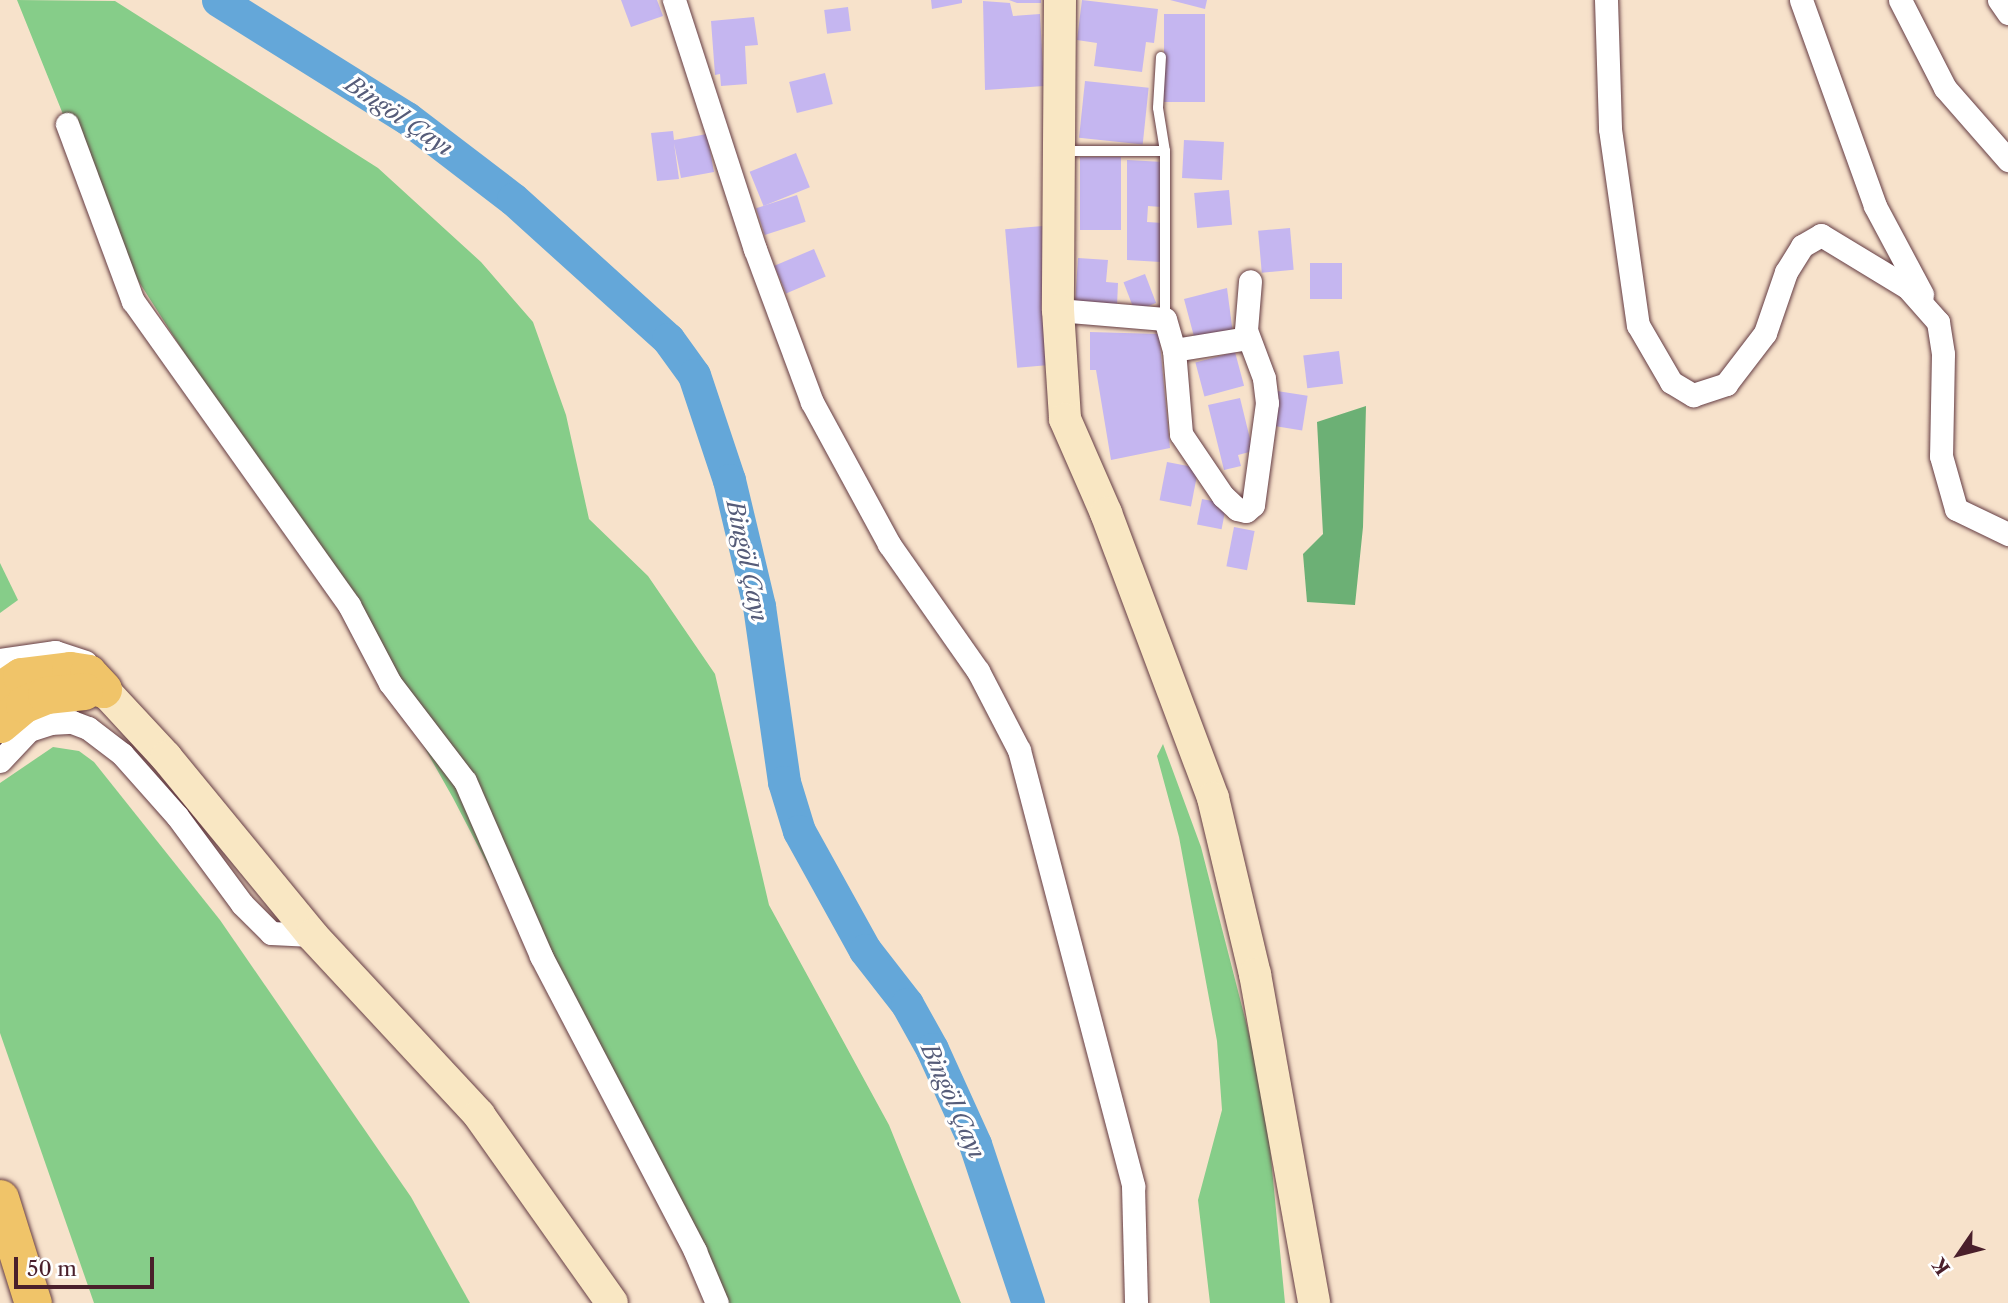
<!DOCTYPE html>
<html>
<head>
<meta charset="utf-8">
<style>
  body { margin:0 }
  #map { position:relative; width:2008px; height:1303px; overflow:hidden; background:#f7e2cb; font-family:"Libre Caslon Text",serif }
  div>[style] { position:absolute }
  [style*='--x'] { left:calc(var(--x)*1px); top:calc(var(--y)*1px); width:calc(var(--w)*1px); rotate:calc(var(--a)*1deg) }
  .green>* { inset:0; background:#86cd89 }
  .forest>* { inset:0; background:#6cb075 }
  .river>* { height:33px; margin:-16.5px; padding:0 16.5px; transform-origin:16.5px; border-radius:16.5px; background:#64a7d9 }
  .building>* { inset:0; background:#c5b6f0; transform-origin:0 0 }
  .roads { filter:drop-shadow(0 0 2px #643c43) drop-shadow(0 0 2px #643c43) }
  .service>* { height:10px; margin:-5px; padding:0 5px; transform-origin:5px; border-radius:5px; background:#fff }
  .minor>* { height:23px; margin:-11.5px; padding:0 11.5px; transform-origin:11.5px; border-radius:11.5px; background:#fff }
  .secondary>* { height:32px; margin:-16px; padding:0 16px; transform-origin:16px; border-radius:16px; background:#f9e7c3 }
  .trunk>* { height:37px; margin:-18.5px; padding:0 18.5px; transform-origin:18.5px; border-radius:18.5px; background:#f0c469 }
  span { translate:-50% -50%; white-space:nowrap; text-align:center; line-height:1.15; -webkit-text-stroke:6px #fff; paint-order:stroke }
  .water-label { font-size:23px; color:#565c79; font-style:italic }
  .north { position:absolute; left:1924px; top:1219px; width:70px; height:70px; -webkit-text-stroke:5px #fff; paint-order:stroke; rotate:235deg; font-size:19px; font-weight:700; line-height:28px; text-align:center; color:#4a1f2b }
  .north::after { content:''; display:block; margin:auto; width:24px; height:32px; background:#4a1f2b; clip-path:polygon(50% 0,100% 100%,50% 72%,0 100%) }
  .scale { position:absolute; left:14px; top:1257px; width:140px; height:32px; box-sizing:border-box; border:4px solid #4a1f2b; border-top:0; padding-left:9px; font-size:21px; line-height:24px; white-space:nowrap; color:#4a1f2b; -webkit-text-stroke:5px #fff; paint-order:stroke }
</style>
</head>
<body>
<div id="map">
  <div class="green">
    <i style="clip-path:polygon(17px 0,115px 1px,378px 168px,481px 262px,533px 322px,566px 415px,589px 519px,648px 576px,715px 674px,769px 905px,889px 1125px,961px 1303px,715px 1303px,453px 798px,333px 586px,116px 246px)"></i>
    <i style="clip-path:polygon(0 563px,18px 600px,0 613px)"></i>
    <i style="clip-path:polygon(1163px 744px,1201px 847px,1265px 1096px,1285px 1303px,1210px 1303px,1198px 1200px,1222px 1110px,1217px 1041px,1179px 837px,1157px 756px)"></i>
    <i style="clip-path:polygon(53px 747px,79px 751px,94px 762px,220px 920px,411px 1197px,470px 1303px,94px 1303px,0 1033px,0 783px)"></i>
  </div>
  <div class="forest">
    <i style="clip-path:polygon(1366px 406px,1363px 527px,1355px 605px,1307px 602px,1303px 554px,1323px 534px,1317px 422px)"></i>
  </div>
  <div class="river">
    <i style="--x:218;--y:0;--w:223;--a:32"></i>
    <i style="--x:407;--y:118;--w:133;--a:37.4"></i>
    <i style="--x:513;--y:199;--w:209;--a:42.1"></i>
    <i style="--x:668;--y:339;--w:44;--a:54.2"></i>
    <i style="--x:694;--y:375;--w:111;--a:71.6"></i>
    <i style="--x:729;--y:480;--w:130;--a:76.6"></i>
    <i style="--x:759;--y:606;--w:178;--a:81.9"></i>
    <i style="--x:784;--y:782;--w:51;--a:73"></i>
    <i style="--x:799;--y:831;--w:136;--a:61"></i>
    <i style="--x:865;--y:950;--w:68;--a:52.1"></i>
    <i style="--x:907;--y:1004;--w:51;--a:60.9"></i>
    <i style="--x:932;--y:1049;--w:104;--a:65.6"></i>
    <i style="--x:975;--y:1144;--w:168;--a:71.6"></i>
  </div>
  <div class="building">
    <i style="clip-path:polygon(621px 0,657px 0,663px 16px,631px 27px)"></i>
    <i style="clip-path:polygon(931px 0,962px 0,962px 3px,932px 9px)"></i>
    <i style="clip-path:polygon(1009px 0,1041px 0,1041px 3px,1017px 3px)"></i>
    <i style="clip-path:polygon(1082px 0,1158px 9px,1154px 43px,1146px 42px,1142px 72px,1094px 66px,1097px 43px,1077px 40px)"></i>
    <i style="clip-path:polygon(1170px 0,1207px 0,1205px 9px)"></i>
    <i style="clip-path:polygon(983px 1px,1010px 3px,1013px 16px,1040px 14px,1044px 86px,985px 90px)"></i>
    <i style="left:848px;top:7px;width:24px;height:24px;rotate:83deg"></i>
    <i style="left:1164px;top:14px;width:41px;height:88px"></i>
    <i style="clip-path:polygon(754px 17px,758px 45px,745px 46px,747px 84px,721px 86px,720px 74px,715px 75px,711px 21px)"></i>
    <i style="left:825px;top:73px;width:32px;height:37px;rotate:76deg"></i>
    <i style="left:1085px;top:81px;width:64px;height:57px;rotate:6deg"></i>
    <i style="clip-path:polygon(673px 131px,674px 140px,707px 134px,714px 172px,681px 178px,674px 143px,679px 179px,657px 181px,651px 133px)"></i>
    <i style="left:1184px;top:140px;width:40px;height:38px;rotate:3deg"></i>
    <i style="left:796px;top:153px;width:37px;height:50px;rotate:68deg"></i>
    <i style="left:1080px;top:157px;width:41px;height:73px"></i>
    <i style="clip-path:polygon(1127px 160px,1164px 162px,1161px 207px,1148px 206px,1147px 222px,1163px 223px,1161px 262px,1127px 260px)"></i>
    <i style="left:1229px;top:190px;width:35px;height:35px;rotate:85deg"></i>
    <i style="left:797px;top:195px;width:28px;height:43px;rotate:72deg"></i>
    <i style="left:1043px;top:226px;width:139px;height:38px;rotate:85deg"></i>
    <i style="left:1290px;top:228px;width:42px;height:32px;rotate:85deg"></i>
    <i style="left:814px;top:249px;width:30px;height:43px;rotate:67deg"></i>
    <i style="clip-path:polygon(1078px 258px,1108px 260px,1106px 282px,1118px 283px,1117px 306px,1075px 303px)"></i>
    <i style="left:1310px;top:263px;width:32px;height:36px"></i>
    <i style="left:1145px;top:274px;width:31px;height:23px;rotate:69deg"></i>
    <i style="clip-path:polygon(1227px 288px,1233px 334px,1196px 344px,1184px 299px)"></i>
    <i style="clip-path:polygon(1090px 332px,1159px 334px,1170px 448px,1111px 460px,1096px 370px,1090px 370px)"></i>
    <i style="left:1339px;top:351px;width:33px;height:36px;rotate:83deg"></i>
    <i style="left:1235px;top:352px;width:35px;height:41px;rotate:75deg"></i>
    <i style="left:1277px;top:391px;width:31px;height:35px;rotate:9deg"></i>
    <i style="clip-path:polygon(1240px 398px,1253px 451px,1238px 455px,1241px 466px,1224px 470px,1208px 405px)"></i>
    <i style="left:1167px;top:462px;width:32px;height:39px;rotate:11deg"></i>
    <i style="left:1202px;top:499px;width:25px;height:26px;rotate:11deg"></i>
    <i style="left:1234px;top:527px;width:21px;height:40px;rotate:11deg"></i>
  </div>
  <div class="roads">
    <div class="service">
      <i style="--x:1161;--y:57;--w:51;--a:93.4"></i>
      <i style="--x:1158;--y:108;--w:44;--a:80.8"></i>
      <i style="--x:1165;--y:151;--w:168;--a:90"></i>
      <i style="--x:1063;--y:151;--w:102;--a:0"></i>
    </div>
    <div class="minor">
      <i style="--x:674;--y:0;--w:262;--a:72"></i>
      <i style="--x:755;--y:249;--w:163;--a:69.6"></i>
      <i style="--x:812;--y:402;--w:162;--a:61.5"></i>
      <i style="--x:889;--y:544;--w:155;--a:55"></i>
      <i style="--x:978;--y:671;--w:89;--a:62.6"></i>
      <i style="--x:1019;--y:750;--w:451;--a:75.3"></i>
      <i style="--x:1133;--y:1186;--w:117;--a:88.5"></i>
      <i style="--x:1606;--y:0;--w:129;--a:88.2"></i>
      <i style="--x:1610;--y:129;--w:198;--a:81.9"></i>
      <i style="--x:1638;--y:325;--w:66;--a:59.9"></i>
      <i style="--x:1671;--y:382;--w:26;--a:31"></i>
      <i style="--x:1693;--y:395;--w:35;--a:-18"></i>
      <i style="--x:1726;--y:384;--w:64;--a:-52.6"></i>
      <i style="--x:1765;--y:333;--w:65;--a:-71"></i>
      <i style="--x:1786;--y:272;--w:31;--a:-58"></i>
      <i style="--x:1802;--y:246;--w:22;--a:-30"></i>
      <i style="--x:1821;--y:235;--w:100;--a:31.2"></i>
      <i style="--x:1907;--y:287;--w:47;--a:48.5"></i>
      <i style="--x:1938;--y:322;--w:32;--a:81"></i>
      <i style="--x:1943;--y:354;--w:102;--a:91.1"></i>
      <i style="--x:1941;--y:456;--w:55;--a:74.2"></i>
      <i style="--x:1956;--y:509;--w:58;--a:25.7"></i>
      <i style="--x:1801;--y:0;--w:219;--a:70.2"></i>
      <i style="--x:1875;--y:206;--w:100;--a:61.9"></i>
      <i style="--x:1900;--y:0;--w:99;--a:62.9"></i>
      <i style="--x:1945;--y:88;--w:96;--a:48.8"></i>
      <i style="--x:1999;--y:0;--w:16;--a:55"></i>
      <i style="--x:67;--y:124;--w:189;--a:69.6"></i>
      <i style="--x:133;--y:301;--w:373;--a:54.6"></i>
      <i style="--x:349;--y:605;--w:88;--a:62.3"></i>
      <i style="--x:390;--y:683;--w:123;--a:52.6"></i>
      <i style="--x:465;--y:781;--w:191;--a:66.5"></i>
      <i style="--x:541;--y:956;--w:333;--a:62.4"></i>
      <i style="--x:695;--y:1251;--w:56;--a:67.1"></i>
      <i style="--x:1058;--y:310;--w:107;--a:4.8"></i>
      <i style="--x:1165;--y:319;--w:32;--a:74"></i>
      <i style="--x:1174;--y:350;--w:84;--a:85.2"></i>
      <i style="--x:1181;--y:434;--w:75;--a:55.9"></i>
      <i style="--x:1223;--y:496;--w:19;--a:43"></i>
      <i style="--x:1237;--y:509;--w:9;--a:13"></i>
      <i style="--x:1246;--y:511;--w:9;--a:-41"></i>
      <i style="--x:1253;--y:505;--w:103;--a:-82.2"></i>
      <i style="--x:1267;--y:403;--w:25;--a:-97"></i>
      <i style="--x:1264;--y:378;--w:51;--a:-110.6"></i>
      <i style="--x:1246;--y:330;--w:49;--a:-85.3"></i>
      <i style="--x:1174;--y:350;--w:74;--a:-9.3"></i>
      <i style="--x:0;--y:660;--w:56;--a:-8.3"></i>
      <i style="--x:55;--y:652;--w:32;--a:18"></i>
      <i style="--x:0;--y:761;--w:42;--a:-46.9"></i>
      <i style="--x:29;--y:730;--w:22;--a:-18"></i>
      <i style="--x:50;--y:723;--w:22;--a:-3"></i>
      <i style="--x:72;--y:722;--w:17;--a:21"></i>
      <i style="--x:88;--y:728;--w:43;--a:37.4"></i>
      <i style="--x:122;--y:754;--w:83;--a:48.4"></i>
      <i style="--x:177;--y:816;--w:109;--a:53.5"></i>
      <i style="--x:242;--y:904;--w:41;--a:45"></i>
      <i style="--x:271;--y:933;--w:41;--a:2.8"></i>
    </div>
    <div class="secondary">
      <i style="--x:1060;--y:0;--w:310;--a:90.4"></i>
      <i style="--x:1058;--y:310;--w:109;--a:86.3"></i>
      <i style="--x:1065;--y:419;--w:103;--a:66.4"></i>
      <i style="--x:1106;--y:513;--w:304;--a:69.4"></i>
      <i style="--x:1213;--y:798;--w:181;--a:76.6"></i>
      <i style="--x:1255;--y:974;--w:334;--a:79.8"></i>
      <i style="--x:103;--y:689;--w:93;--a:47.2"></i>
      <i style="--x:166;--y:757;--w:230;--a:50.6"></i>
      <i style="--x:312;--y:935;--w:246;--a:47.1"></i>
      <i style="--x:479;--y:1115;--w:230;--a:54.7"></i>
    </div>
    <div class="trunk">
      <i style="--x:0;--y:690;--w:25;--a:-34"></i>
      <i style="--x:21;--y:676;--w:49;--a:-7"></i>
      <i style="--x:70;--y:670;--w:18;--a:9"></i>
      <i style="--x:88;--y:673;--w:22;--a:47"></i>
      <i style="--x:0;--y:724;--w:31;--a:-40"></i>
      <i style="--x:24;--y:704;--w:24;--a:-22"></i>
      <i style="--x:46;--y:695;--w:38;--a:-6"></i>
      <i style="--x:0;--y:1198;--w:110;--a:72.6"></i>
    </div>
  </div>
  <div class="water-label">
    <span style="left:399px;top:116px;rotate:34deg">Bingöl Çayı</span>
    <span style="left:747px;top:561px;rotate:78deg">Bingöl Çayı</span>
    <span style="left:953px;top:1101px;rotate:66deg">Bingöl Çayı</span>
  </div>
  <div class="north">K</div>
  <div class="scale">50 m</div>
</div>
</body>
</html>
